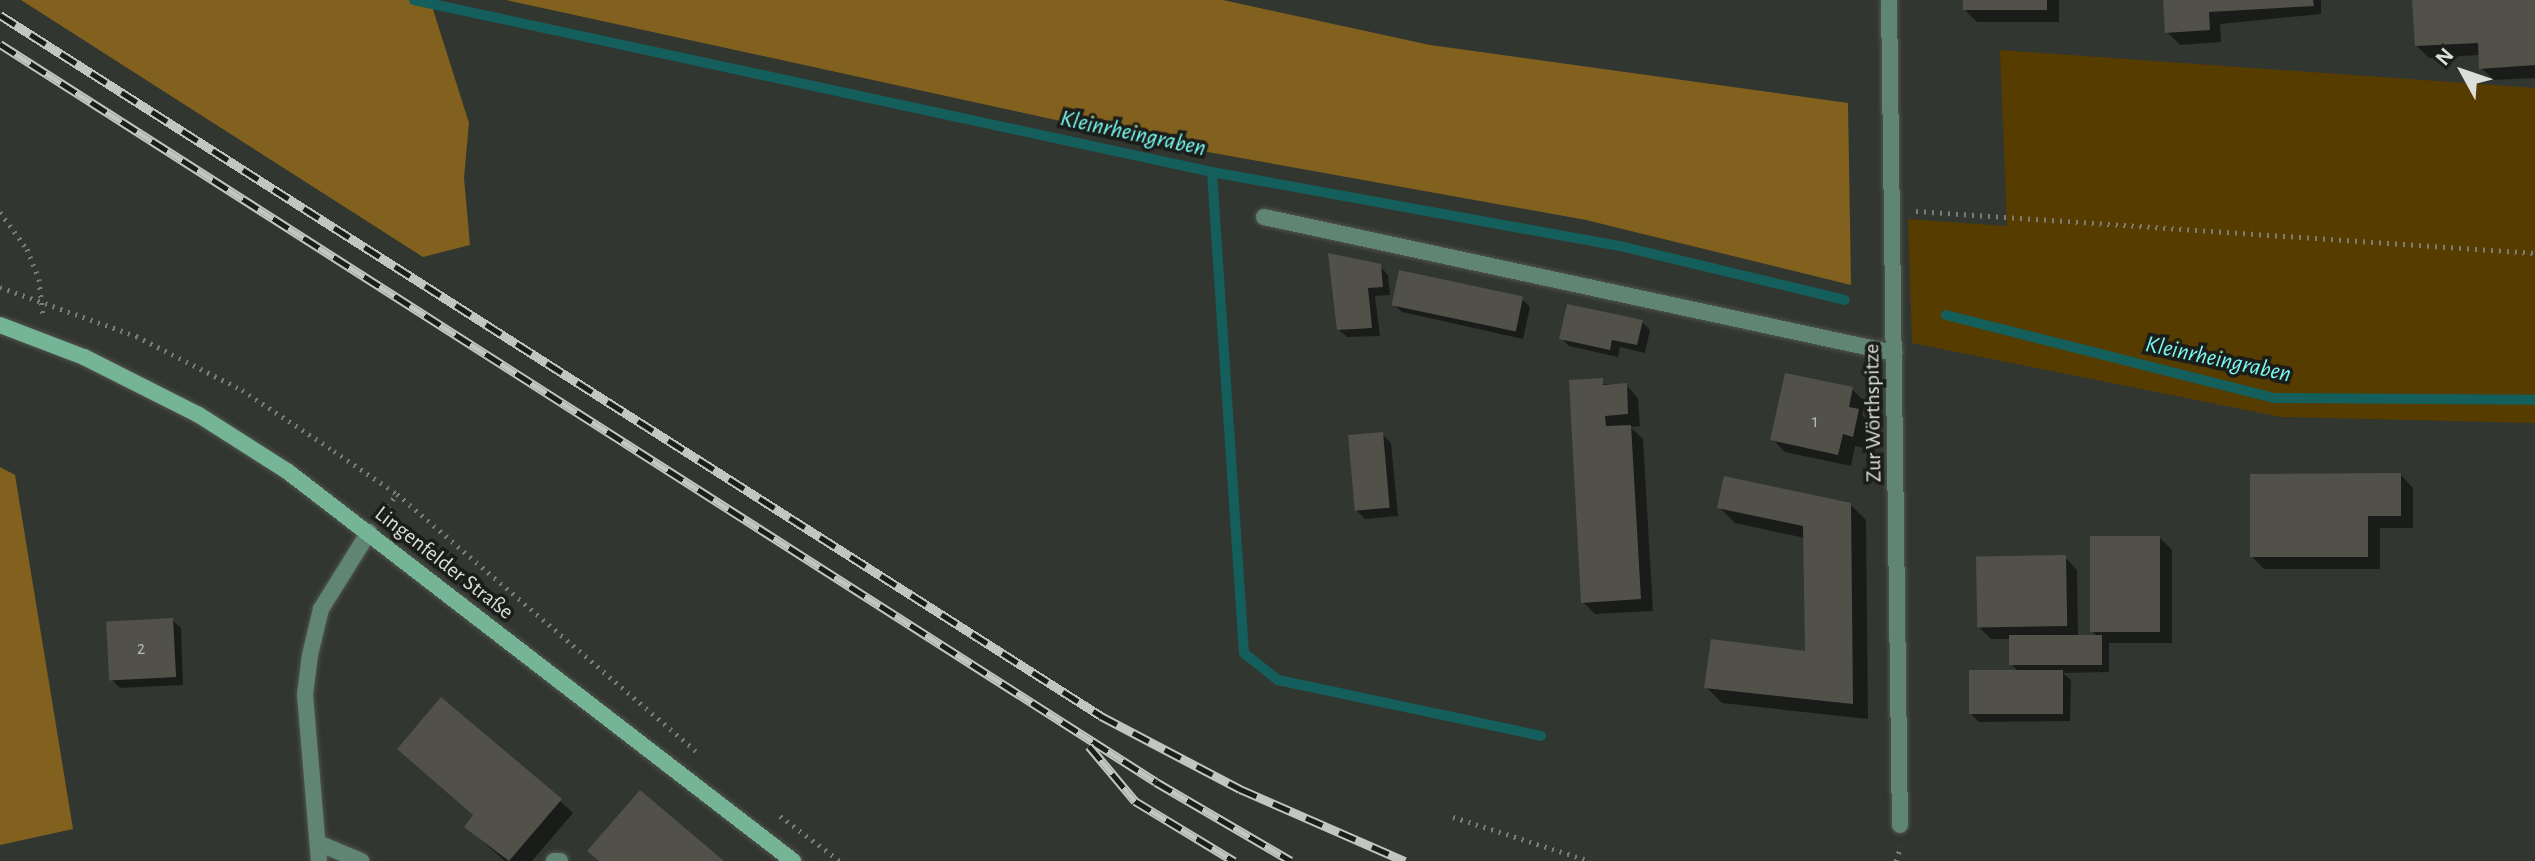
<!DOCTYPE html>
<html>
<head>
<meta charset="utf-8">
<style>
  body { margin:0 }
  #map { position:relative; width:2535px; height:861px; overflow:hidden; background:#323630; font-family:"Alegreya Sans",sans-serif }
  div>[style] { position:absolute }
  [style*='--x'] { left:calc(var(--x)*1px); top:calc(var(--y)*1px); width:calc(var(--w)*1px); rotate:calc(var(--a)*1deg) }
  .green>* { inset:0; background:#573c00 }
  .forest>* { inset:0; background:#82601e }
  .shadow>* { inset:0; background:#0007 }
  .stream>* { height:10px; margin:-5px; padding:0 5px; transform-origin:5px; border-radius:5px; background:#145e5b }
  .building>* { inset:0; background:#51514a; transform-origin:0 0 }
  .path>* { height:5px; margin-top:-2.5px; transform-origin:0; background:repeating-linear-gradient(90deg,#797c77 0 2px,transparent 0 8px) }
  .roads { filter:drop-shadow(0 0 2px #50544f) drop-shadow(0 0 2px #50544f) }
  .service>* { height:16px; margin:-8px; padding:0 8px; transform-origin:8px; border-radius:8px; background:#608673 }
  .minor>* { height:16px; margin:-8px; padding:0 8px; transform-origin:8px; border-radius:8px; background:#608673 }
  .secondary>* { height:16px; margin:-8px; padding:0 8px; transform-origin:8px; border-radius:8px; background:#76b496 }
  .rail>* { height:9px; margin-top:-4.5px; transform-origin:0; background:repeating-linear-gradient(90deg,#1b1d1a 0 18px,#c2c5c1 0 36px); box-sizing:border-box; border-block:2px solid #c2c5c1 }
  span { translate:-50% -50%; white-space:nowrap; text-align:center; line-height:1.15; -webkit-text-stroke:7px #1b1d1a; paint-order:stroke }
  .number-label { font-size:18px; color:#b8bbb6 }
  .number-label span { -webkit-text-stroke-width:0 }
  .street-label { font-size:22px; color:#dbdeda }
  .water-label { font-size:24px; color:#79fbf3; font-style:italic }
  .north { position:absolute; left:2423px; top:32px; width:80px; height:80px; -webkit-text-stroke:6px #1b1d1a; paint-order:stroke; rotate:310deg; font-size:22px; font-weight:700; line-height:32px; text-align:center; color:#dbdeda }
  .north::after { content:''; display:block; margin:auto; width:28px; height:36px; background:#dbdeda; clip-path:polygon(50% 0,100% 100%,50% 72%,0 100%) }
</style>
</head>
<body>
<div id="map">
  <div class="green">
    <i style="clip-path:polygon(2000px 50px,2535px 88px,2535px 423px,2281px 417px,1912px 343px,1908px 219px,2007px 226px)"></i>
  </div>
  <div class="forest">
    <i style="clip-path:polygon(21px 0,430px 0,469px 123px,464px 178px,470px 245px,423px 257px)"></i>
    <i style="clip-path:polygon(506px 0,1223px 0,1430px 45px,1848px 103px,1851px 285px,1586px 220px,1180px 147px)"></i>
    <i style="clip-path:polygon(0 467px,15px 475px,73px 829px,0 845px)"></i>
  </div>
  <div class="shadow">
    <i style="clip-path:polygon(1965px 0,2074px 0,2059px 0,2059px 22px,1977px 22px,1965px 10px)"></i>
    <i style="clip-path:polygon(2165px 0,2321px 0,2321px 14px,2220px 24px,2221px 42px,2180px 45px,2167px 32px)"></i>
    <i style="clip-path:polygon(2414px 0,2535px 0,2535px 78px,2494px 80px,2481px 68px,2480px 55px,2429px 58px,2416px 45px)"></i>
    <i style="clip-path:polygon(1380px 266px,1388px 275px,1390px 295px,1375px 296px,1380px 336px,1347px 337px,1338px 329px)"></i>
    <i style="clip-path:polygon(1522px 299px,1530px 307px,1523px 339px,1402px 312px,1393px 304px)"></i>
    <i style="clip-path:polygon(1642px 322px,1650px 330px,1645px 353px,1620px 347px,1618px 357px,1569px 346px,1561px 338px)"></i>
    <i style="clip-path:polygon(1571px 382px,1626px 385px,1638px 398px,1640px 426px,1630px 427px,1643px 439px,1653px 611px,1595px 614px,1583px 602px)"></i>
    <i style="clip-path:polygon(1852px 389px,1865px 402px,1862px 415px,1870px 423px,1865px 448px,1855px 446px,1851px 466px,1785px 452px,1772px 439px)"></i>
    <i style="clip-path:polygon(1382px 434px,1391px 443px,1398px 516px,1365px 519px,1356px 510px)"></i>
    <i style="clip-path:polygon(2401px 475px,2413px 488px,2413px 528px,2380px 528px,2380px 569px,2264px 569px,2252px 557px)"></i>
    <i style="clip-path:polygon(1850px 504px,1866px 520px,1868px 719px,1722px 703px,1706px 687px,1807px 654px,1805px 538px,1735px 523px,1719px 507px)"></i>
    <i style="clip-path:polygon(2160px 538px,2172px 550px,2172px 643px,2109px 643px,2109px 672px,2063px 673px,2071px 680px,2070px 721px,1979px 722px,1970px 713px,2019px 672px,2011px 664px,2011px 639px,1991px 639px,1978px 626px,2065px 557px,2077px 570px,2078px 637px,2098px 637px,2092px 631px)"></i>
    <i style="clip-path:polygon(172px 620px,181px 628px,183px 685px,120px 688px,112px 680px)"></i>
    <i style="clip-path:polygon(560px 801px,573px 813px,532px 861px,505px 861px,466px 827px,475px 816px)"></i>
  </div>
  <div class="stream">
    <i style="--x:414;--y:0;--w:816;--a:12.16"></i>
    <i style="--x:1212;--y:172;--w:415;--a:10.3"></i>
    <i style="--x:1620;--y:246;--w:231;--a:13.5"></i>
    <i style="--x:1212;--y:172;--w:482;--a:86.2"></i>
    <i style="--x:1244;--y:653;--w:43;--a:38.5"></i>
    <i style="--x:1278;--y:680;--w:269;--a:12"></i>
    <i style="--x:1946;--y:315;--w:339;--a:14.2"></i>
    <i style="--x:2275;--y:398;--w:260;--a:0.4"></i>
  </div>
  <div class="building">
    <i style="left:1963px;top:0;width:84px;height:10px"></i>
    <i style="clip-path:polygon(2163px 0,2313px 0,2314px 6px,2209px 12px,2210px 30px,2165px 33px)"></i>
    <i style="clip-path:polygon(2412px 0,2535px 0,2535px 65px,2479px 69px,2478px 43px,2415px 46px)"></i>
    <i style="clip-path:polygon(1328px 253px,1381px 264px,1383px 287px,1368px 288px,1372px 328px,1337px 330px)"></i>
    <i style="left:1399px;top:270px;width:127px;height:36px;rotate:12deg"></i>
    <i style="clip-path:polygon(1567px 304px,1643px 320px,1637px 345px,1612px 340px,1610px 350px,1559px 339px)"></i>
    <i style="clip-path:polygon(1785px 373px,1853px 387px,1849px 407px,1859px 409px,1853px 437px,1843px 434px,1838px 455px,1770px 440px)"></i>
    <i style="clip-path:polygon(1603px 378px,1603px 385px,1627px 383px,1628px 414px,1605px 416px,1606px 426px,1631px 425px,1641px 599px,1581px 603px,1569px 380px)"></i>
    <i style="left:1383px;top:432px;width:76px;height:35px;rotate:85deg"></i>
    <i style="clip-path:polygon(2401px 473px,2401px 516px,2368px 516px,2368px 557px,2250px 557px,2250px 474px)"></i>
    <i style="clip-path:polygon(1724px 476px,1851px 503px,1853px 704px,1704px 688px,1711px 639px,1805px 651px,1803px 526px,1717px 508px)"></i>
    <i style="left:2090px;top:536px;width:70px;height:96px"></i>
    <i style="left:2066px;top:555px;width:71px;height:90px;rotate:89deg"></i>
    <i style="left:173px;top:618px;width:59px;height:67px;rotate:87deg"></i>
    <i style="left:2009px;top:635px;width:93px;height:30px"></i>
    <i style="left:1969px;top:670px;width:94px;height:44px"></i>
    <i style="clip-path:polygon(441px 697px,562px 799px,509px 861px,464px 827px,473px 815px,397px 749px)"></i>
    <i style="clip-path:polygon(640px 790px,724px 861px,599px 861px,587px 851px)"></i>
  </div>
  <div class="path">
    <i style="--x:1916;--y:211;--w:620;--a:3.88"></i>
    <i style="--x:0;--y:212;--w:46;--a:53.9"></i>
    <i style="--x:27;--y:249;--w:32;--a:68"></i>
    <i style="--x:39;--y:279;--w:36;--a:84"></i>
    <i style="--x:0;--y:287;--w:145;--a:19.8"></i>
    <i style="--x:136;--y:336;--w:119;--a:27"></i>
    <i style="--x:242;--y:390;--w:110;--a:33.5"></i>
    <i style="--x:334;--y:451;--w:76;--a:34.3"></i>
    <i style="--x:397;--y:494;--w:394;--a:40.7"></i>
    <i style="--x:383;--y:513;--w:24;--a:-54"></i>
    <i style="--x:780;--y:816;--w:75;--a:36.9"></i>
    <i style="--x:1453;--y:817;--w:144;--a:17.8"></i>
    <i style="--x:1896;--y:861;--w:16;--a:-72"></i>
  </div>
  <div class="roads">
    <div class="service">
      <i style="--x:1264;--y:217;--w:645;--a:12.18"></i>
      <i style="--x:318;--y:843;--w:47;--a:22.7"></i>
      <i style="--x:554;--y:861;--w:6;--a:0"></i>
    </div>
    <div class="minor">
      <i style="--x:1889;--y:0;--w:825;--a:89.24"></i>
      <i style="--x:319;--y:861;--w:167;--a:-94.8"></i>
      <i style="--x:305;--y:695;--w:40;--a:-82.9"></i>
      <i style="--x:310;--y:655;--w:47;--a:-76.6"></i>
      <i style="--x:321;--y:609;--w:91;--a:-58.1"></i>
    </div>
    <div class="secondary">
      <i style="--x:0;--y:325;--w:90;--a:20.9"></i>
      <i style="--x:84;--y:357;--w:129;--a:26.8"></i>
      <i style="--x:199;--y:415;--w:104;--a:32.5"></i>
      <i style="--x:287;--y:471;--w:639;--a:37.62"></i>
    </div>
  </div>
  <div class="rail">
    <i style="--x:0;--y:15;--w:1305;--a:32.48"></i>
    <i style="--x:1101;--y:716;--w:157;--a:27.7"></i>
    <i style="--x:1240;--y:789;--w:180;--a:23.6"></i>
    <i style="--x:0;--y:44;--w:1371;--a:32.55"></i>
    <i style="--x:1156;--y:782;--w:156;--a:30.3"></i>
    <i style="--x:1089;--y:746;--w:72;--a:50.1"></i>
    <i style="--x:1135;--y:801;--w:116;--a:31.2"></i>
  </div>
  <div class="number-label">
    <span style="left:1815px;top:422px">1</span>
    <span style="left:141px;top:649px">2</span>
  </div>
  <div class="street-label">
    <span style="left:1873px;top:413px;rotate:-91deg">Zur Wörthspitze</span>
    <span style="left:444px;top:563px;rotate:38deg">Lingenfelder Straße</span>
  </div>
  <div class="water-label">
    <span style="left:1133px;top:134px;rotate:12deg">Kleinrheingraben</span>
    <span style="left:2218px;top:360px;rotate:12deg">Kleinrheingraben</span>
  </div>
  <div class="north">N</div>
</div>
</body>
</html>
